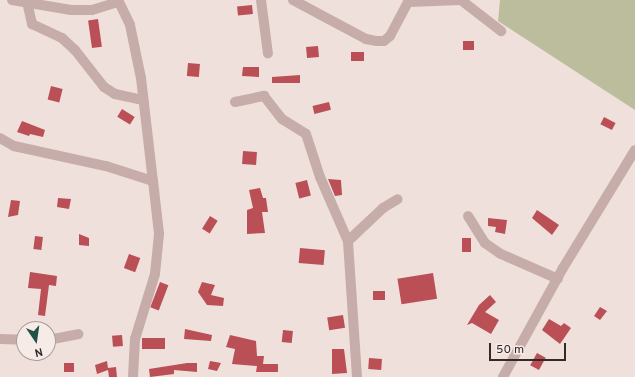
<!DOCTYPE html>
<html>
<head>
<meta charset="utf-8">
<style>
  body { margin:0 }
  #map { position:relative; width:635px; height:377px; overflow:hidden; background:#efe0dc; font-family:Overpass,sans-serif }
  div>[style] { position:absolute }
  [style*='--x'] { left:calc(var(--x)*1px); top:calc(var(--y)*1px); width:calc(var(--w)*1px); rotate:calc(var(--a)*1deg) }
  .green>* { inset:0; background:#bcbd9d }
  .building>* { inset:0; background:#ba4f56; transform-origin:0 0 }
  .minor>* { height:10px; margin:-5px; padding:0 5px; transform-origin:5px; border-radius:5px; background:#c6ada9 }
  span { translate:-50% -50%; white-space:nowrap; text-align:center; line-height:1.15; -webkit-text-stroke:4px #f7ebe8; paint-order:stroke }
  .north { position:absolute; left:16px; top:321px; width:40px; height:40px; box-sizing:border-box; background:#f7ebe8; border:1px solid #a99d9b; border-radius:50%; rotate:167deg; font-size:11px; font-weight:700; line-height:16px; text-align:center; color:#342828 }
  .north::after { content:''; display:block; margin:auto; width:14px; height:18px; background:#225146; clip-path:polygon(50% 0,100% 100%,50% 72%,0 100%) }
  .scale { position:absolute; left:489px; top:343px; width:77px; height:18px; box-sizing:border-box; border:2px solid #342828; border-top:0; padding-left:5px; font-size:12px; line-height:14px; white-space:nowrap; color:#342828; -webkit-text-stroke:3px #f7ebe8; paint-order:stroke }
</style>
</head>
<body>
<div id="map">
  <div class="green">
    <i style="clip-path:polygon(500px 0,635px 0,635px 110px,498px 21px)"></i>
  </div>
  <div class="building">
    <i style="left:252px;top:5px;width:9px;height:15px;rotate:84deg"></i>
    <i style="left:98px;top:19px;width:28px;height:10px;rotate:82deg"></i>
    <i style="left:463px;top:41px;width:11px;height:9px"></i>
    <i style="left:318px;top:46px;width:11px;height:12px;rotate:85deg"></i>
    <i style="left:351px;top:52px;width:13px;height:9px"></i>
    <i style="left:188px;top:63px;width:12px;height:13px;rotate:5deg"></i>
    <i style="clip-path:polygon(243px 67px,259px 67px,259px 77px,242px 76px)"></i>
    <i style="clip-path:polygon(300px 75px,300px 83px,272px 83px,272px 77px)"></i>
    <i style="left:51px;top:86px;width:12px;height:14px;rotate:14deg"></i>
    <i style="left:329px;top:102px;width:8px;height:17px;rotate:76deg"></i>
    <i style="left:122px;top:109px;width:15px;height:9px;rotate:32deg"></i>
    <i style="left:604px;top:117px;width:13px;height:8px;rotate:27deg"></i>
    <i style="clip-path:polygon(22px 121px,45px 130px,43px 137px,30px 134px,29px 136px,17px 132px)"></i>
    <i style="left:243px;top:151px;width:14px;height:13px;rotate:4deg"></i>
    <i style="clip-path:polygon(328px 179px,341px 180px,342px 195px,335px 196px)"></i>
    <i style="left:307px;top:180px;width:16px;height:12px;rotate:76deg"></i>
    <i style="clip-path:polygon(260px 188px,263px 198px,266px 198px,268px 212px,262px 212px,265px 233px,247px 234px,247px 210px,253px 208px,249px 190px)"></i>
    <i style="clip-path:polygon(58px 198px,71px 199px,69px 209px,57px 207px)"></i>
    <i style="clip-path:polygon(11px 200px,20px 201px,18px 215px,8px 217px)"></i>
    <i style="clip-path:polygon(537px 210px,559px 225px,552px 235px,532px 218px)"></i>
    <i style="left:210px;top:216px;width:9px;height:15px;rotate:32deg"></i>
    <i style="clip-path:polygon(488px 218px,507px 220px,505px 234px,495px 232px,496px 227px,488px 226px)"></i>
    <i style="clip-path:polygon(79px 234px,89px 238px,89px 246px,79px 245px)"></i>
    <i style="left:35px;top:236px;width:8px;height:13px;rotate:7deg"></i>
    <i style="left:462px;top:238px;width:9px;height:14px"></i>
    <i style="left:300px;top:248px;width:25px;height:15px;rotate:5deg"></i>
    <i style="left:129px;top:254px;width:12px;height:15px;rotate:20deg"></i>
    <i style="clip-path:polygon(30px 272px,57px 276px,56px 286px,49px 285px,45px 316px,38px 315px,41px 289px,28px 288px)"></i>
    <i style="left:433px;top:273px;width:26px;height:36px;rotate:81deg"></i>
    <i style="left:160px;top:282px;width:9px;height:27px;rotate:21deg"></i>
    <i style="clip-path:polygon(202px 282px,215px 285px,211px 295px,224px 298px,223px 306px,207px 305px,198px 292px)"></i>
    <i style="left:373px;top:291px;width:12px;height:9px"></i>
    <i style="clip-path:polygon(490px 295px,496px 302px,485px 312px,499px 320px,491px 334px,472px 323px,467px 325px,479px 305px)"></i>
    <i style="clip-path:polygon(600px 307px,607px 311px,600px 320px,594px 316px)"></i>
    <i style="left:343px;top:315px;width:13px;height:16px;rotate:81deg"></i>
    <i style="clip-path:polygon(549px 319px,561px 326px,564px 323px,571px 328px,560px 344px,542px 330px)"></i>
    <i style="clip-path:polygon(185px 329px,212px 335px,211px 341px,184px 339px)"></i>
    <i style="left:283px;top:330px;width:10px;height:12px;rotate:6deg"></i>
    <i style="left:122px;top:335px;width:11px;height:10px;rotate:85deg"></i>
    <i style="clip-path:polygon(230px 335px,256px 341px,257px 356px,264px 356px,263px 364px,278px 364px,278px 372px,256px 372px,257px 366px,232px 364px,235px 349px,226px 347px)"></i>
    <i style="left:165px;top:338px;width:11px;height:23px;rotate:90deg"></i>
    <i style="clip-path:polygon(332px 349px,344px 349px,347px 373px,332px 374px)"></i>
    <i style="left:537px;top:353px;width:10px;height:14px;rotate:29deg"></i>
    <i style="left:369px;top:358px;width:13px;height:11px;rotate:4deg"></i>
    <i style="clip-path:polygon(107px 361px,108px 368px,116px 367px,117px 377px,109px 377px,108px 370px,97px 374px,95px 365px)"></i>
    <i style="clip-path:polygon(210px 361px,221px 363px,217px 371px,208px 369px)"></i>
    <i style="left:64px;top:363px;width:10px;height:9px"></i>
    <i style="clip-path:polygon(187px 363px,197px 363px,197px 372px,174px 370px,174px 374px,150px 377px,149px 369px)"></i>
  </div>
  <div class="minor">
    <i style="--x:12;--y:0;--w:60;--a:9.6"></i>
    <i style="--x:71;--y:10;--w:21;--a:0"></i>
    <i style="--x:92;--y:10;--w:28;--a:-17"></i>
    <i style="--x:119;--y:2;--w:25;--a:64"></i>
    <i style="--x:130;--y:25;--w:54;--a:78.3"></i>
    <i style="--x:141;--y:78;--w:104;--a:83.4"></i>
    <i style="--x:261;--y:0;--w:54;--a:82.6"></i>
    <i style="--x:293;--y:0;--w:83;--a:28.1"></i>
    <i style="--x:366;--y:39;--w:10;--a:11"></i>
    <i style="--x:376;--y:41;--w:8;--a:0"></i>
    <i style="--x:384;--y:41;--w:8;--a:-40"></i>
    <i style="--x:390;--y:36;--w:38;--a:-62"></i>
    <i style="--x:408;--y:2;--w:53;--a:-2.2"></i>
    <i style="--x:461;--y:0;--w:51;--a:37.8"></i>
    <i style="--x:27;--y:2;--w:23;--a:77"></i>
    <i style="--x:32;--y:24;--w:33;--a:25"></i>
    <i style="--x:62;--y:38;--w:18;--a:43"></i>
    <i style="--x:75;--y:50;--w:47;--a:51.9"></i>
    <i style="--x:104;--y:87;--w:13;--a:32"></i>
    <i style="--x:115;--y:94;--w:29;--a:12"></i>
    <i style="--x:235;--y:102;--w:30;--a:-12"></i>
    <i style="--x:264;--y:96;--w:29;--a:52"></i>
    <i style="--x:282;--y:119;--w:28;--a:32"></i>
    <i style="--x:306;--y:134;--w:45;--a:72"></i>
    <i style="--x:320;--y:177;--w:70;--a:66.4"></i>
    <i style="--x:0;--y:138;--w:16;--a:30"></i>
    <i style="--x:14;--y:146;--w:94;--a:12.3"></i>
    <i style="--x:106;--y:166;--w:49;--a:17.7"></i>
    <i style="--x:153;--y:181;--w:53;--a:83.5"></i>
    <i style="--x:159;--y:234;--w:40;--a:95.7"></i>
    <i style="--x:155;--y:274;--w:68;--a:107.1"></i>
    <i style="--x:135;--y:339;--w:38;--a:93"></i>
    <i style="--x:468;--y:216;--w:32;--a:58"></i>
    <i style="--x:485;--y:243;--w:19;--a:35"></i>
    <i style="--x:501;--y:254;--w:62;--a:23.7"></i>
    <i style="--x:0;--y:339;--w:24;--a:2"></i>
    <i style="--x:48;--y:340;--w:31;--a:-11"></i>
    <i style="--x:357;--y:377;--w:136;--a:-93.8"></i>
    <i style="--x:348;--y:241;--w:48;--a:-43.3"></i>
    <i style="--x:383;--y:208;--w:17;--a:-31"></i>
    <i style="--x:503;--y:377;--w:124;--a:-61.2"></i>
    <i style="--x:563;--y:268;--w:138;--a:-58.6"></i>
  </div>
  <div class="north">N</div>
  <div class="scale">50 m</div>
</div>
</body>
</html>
